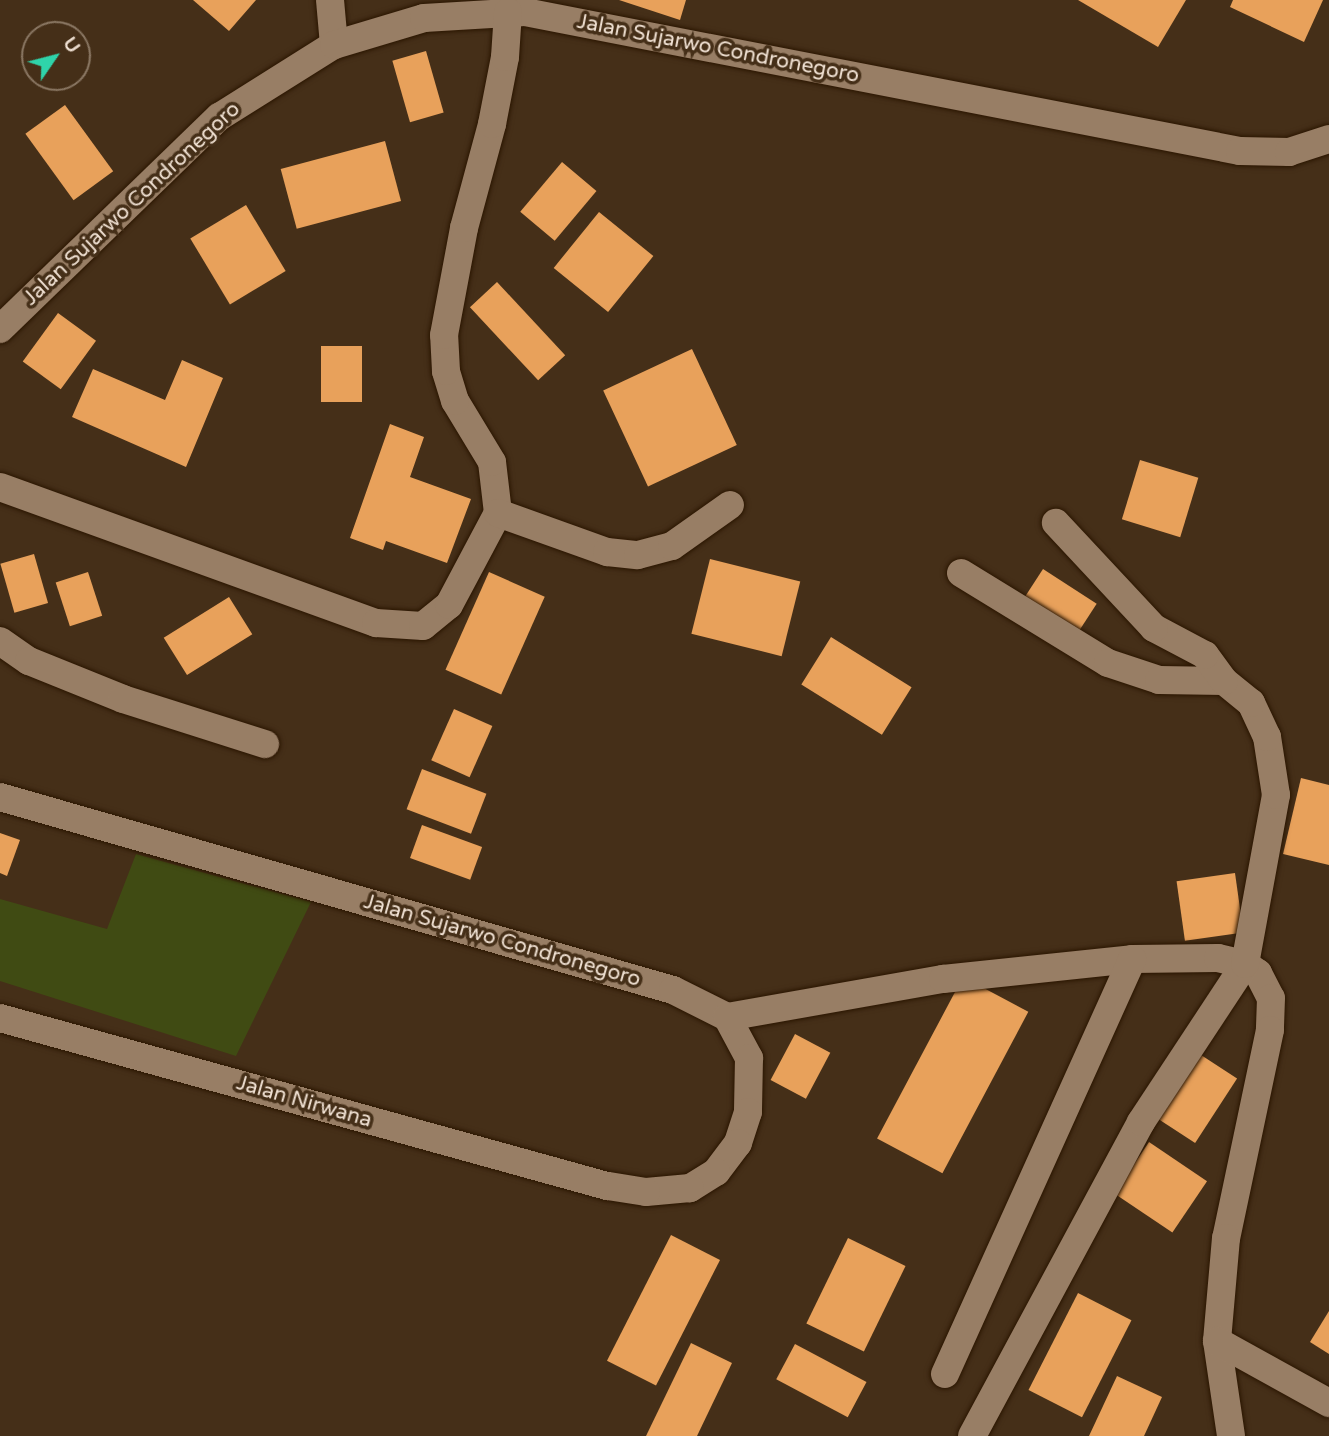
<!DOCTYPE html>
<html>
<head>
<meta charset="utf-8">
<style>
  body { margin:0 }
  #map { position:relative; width:1329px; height:1436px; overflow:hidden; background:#452f18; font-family:"Varela Round",sans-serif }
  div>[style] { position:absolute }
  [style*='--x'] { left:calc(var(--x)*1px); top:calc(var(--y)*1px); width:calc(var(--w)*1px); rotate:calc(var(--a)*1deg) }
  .green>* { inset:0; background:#404b13 }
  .building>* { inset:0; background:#e8a15b; transform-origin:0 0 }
  .roads { filter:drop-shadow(0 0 2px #2b1601) drop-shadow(0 0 2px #2b1601) }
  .minor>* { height:28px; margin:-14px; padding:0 14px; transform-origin:14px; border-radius:14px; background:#987e65 }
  span { translate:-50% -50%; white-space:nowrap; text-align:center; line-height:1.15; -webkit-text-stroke:7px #452f18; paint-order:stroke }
  .street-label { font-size:21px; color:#f1e2d4 }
  .north { position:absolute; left:21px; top:21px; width:70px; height:70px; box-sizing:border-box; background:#452f18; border:2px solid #8a7763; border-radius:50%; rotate:55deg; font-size:19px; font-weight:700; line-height:28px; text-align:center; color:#f1e2d4 }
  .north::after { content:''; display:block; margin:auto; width:24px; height:32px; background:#2fd4aa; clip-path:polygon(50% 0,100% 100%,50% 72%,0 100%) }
</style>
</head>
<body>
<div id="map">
  <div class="green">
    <i style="clip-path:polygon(136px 854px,311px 902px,236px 1056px,0 981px,0 899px,107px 929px)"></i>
  </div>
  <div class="building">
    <i style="clip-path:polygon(193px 0,256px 0,229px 31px)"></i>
    <i style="clip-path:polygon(619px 0,686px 0,680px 20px)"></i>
    <i style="clip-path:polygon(1078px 0,1186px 0,1158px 47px)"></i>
    <i style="clip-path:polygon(1233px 0,1323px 0,1304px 42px,1230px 7px)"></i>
    <i style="left:426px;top:51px;width:64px;height:35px;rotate:74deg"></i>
    <i style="left:65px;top:105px;width:82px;height:49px;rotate:54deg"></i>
    <i style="left:385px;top:141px;width:62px;height:108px;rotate:75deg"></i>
    <i style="left:562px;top:162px;width:45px;height:65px;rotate:40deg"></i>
    <i style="left:246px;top:205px;width:77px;height:65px;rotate:59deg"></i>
    <i style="left:599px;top:212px;width:70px;height:72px;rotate:39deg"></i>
    <i style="left:497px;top:282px;width:100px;height:37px;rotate:47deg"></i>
    <i style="left:58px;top:313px;width:47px;height:60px;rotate:36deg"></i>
    <i style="left:321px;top:346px;width:41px;height:56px"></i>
    <i style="left:692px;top:349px;width:106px;height:98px;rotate:65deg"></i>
    <i style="clip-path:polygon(182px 360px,223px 378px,186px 467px,72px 417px,93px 369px,165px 400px)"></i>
    <i style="clip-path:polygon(390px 424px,424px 437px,410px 477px,471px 499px,447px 563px,386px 541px,383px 550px,350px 538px)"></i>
    <i style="left:1140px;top:460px;width:61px;height:62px;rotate:17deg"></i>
    <i style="left:34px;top:554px;width:51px;height:35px;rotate:74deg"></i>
    <i style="left:710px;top:559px;width:93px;height:77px;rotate:14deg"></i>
    <i style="left:1043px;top:569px;width:64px;height:42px;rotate:33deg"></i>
    <i style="left:88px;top:572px;width:46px;height:34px;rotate:72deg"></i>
    <i style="left:489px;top:572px;width:61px;height:107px;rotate:24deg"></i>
    <i style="left:229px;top:597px;width:44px;height:77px;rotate:58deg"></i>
    <i style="left:831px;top:637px;width:95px;height:56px;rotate:32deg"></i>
    <i style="left:454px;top:709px;width:42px;height:56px;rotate:24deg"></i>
    <i style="left:422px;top:769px;width:69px;height:43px;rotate:21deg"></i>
    <i style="clip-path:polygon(1301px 778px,1329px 785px,1329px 865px,1283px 854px)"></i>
    <i style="left:422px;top:825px;width:64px;height:35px;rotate:20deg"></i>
    <i style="clip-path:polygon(0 833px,20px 840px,7px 876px,0 873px)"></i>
    <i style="left:1235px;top:873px;width:60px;height:59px;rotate:82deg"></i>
    <i style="left:963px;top:977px;width:74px;height:183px;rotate:28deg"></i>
    <i style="left:795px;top:1034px;width:40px;height:52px;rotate:28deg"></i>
    <i style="left:1201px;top:1055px;width:43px;height:77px;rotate:33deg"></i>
    <i style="left:1149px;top:1142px;width:70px;height:62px;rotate:34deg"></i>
    <i style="left:671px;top:1235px;width:55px;height:141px;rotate:27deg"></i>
    <i style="left:848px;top:1238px;width:64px;height:95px;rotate:26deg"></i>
    <i style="left:1078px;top:1293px;width:60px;height:109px;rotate:27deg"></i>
    <i style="clip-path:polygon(1329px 1311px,1329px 1354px,1310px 1342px)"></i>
    <i style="clip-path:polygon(691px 1343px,732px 1363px,697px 1436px,646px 1436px)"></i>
    <i style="left:795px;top:1344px;width:81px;height:40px;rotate:28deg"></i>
    <i style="clip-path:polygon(1117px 1376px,1162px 1397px,1144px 1436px,1089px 1436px)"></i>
  </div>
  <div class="roads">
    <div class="minor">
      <i style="--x:330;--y:0;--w:45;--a:84.9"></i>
      <i style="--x:0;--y:329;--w:305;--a:-44.1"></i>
      <i style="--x:219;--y:117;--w:136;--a:-32.1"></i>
      <i style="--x:334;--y:45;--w:94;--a:-16.7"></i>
      <i style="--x:424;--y:18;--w:101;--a:-3.4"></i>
      <i style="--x:525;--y:12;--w:728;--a:11"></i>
      <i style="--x:1240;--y:151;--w:49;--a:1.2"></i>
      <i style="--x:1289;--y:152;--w:42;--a:-18"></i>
      <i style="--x:0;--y:487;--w:400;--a:19.9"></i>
      <i style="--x:376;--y:623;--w:47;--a:3.7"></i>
      <i style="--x:423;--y:626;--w:33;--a:-39"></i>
      <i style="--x:449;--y:605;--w:104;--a:-62"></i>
      <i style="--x:498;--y:513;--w:51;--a:-96.7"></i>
      <i style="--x:492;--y:462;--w:71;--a:-121.2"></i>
      <i style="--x:455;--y:401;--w:31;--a:-107"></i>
      <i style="--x:446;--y:371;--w:36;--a:-93"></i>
      <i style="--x:444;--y:335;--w:109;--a:-79.4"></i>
      <i style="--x:464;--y:228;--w:108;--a:-74.9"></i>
      <i style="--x:492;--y:124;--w:68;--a:-79"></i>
      <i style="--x:505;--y:57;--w:45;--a:-86.2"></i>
      <i style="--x:498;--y:513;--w:116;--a:19.7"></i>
      <i style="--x:607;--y:552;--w:31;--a:6"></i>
      <i style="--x:638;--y:555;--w:35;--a:-15"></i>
      <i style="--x:672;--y:546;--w:71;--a:-35.3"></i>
      <i style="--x:961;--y:573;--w:172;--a:31.5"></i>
      <i style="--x:1108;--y:663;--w:54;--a:18.4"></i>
      <i style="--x:1159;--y:680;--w:65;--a:0.9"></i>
      <i style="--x:0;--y:641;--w:35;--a:35"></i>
      <i style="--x:29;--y:661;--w:101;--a:22"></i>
      <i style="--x:123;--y:699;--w:149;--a:17.6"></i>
      <i style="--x:0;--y:797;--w:700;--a:16"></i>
      <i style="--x:673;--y:990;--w:60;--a:26.6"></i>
      <i style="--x:727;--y:1017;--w:47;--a:61.8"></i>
      <i style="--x:749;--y:1058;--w:54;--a:91.1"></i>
      <i style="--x:748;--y:1112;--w:33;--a:108"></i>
      <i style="--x:738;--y:1143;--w:36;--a:127"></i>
      <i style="--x:716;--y:1172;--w:31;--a:148"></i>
      <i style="--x:690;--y:1188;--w:44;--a:174.8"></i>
      <i style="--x:646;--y:1192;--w:39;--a:-171"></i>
      <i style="--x:607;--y:1186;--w:630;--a:-164.53"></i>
      <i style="--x:727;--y:1017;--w:219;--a:-10"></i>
      <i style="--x:943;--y:979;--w:190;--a:-6"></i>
      <i style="--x:1132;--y:959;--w:86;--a:-0.7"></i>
      <i style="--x:1218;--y:958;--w:28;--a:13"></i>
      <i style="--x:1245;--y:964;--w:16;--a:35"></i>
      <i style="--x:1258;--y:973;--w:28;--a:63"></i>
      <i style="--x:1271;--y:998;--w:32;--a:92"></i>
      <i style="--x:1270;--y:1030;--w:213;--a:101.9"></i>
      <i style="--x:1226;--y:1238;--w:103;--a:95"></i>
      <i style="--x:1217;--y:1341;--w:96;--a:81.6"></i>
      <i style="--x:1217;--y:1341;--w:128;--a:29"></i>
      <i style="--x:945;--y:1374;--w:455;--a:-65.7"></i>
      <i style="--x:972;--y:1436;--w:357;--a:-61.7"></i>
      <i style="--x:1141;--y:1122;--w:189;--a:-56.6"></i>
      <i style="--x:1245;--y:964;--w:172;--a:-79.6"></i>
      <i style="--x:1276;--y:795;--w:59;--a:-98.8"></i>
      <i style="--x:1267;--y:737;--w:38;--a:-115"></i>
      <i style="--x:1251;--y:703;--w:35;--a:-141"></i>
      <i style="--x:1224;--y:681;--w:32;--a:-126"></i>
      <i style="--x:1205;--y:655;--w:58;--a:-152.1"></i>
      <i style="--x:1154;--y:628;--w:144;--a:-133"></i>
    </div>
  </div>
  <div class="street-label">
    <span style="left:718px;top:49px;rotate:11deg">Jalan Sujarwo Condronegoro</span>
    <span style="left:132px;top:204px;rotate:-43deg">Jalan Sujarwo Condronegoro</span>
    <span style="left:502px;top:941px;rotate:16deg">Jalan Sujarwo Condronegoro</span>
    <span style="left:304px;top:1102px;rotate:16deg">Jalan Nirwana</span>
  </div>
  <div class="north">U</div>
</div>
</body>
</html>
